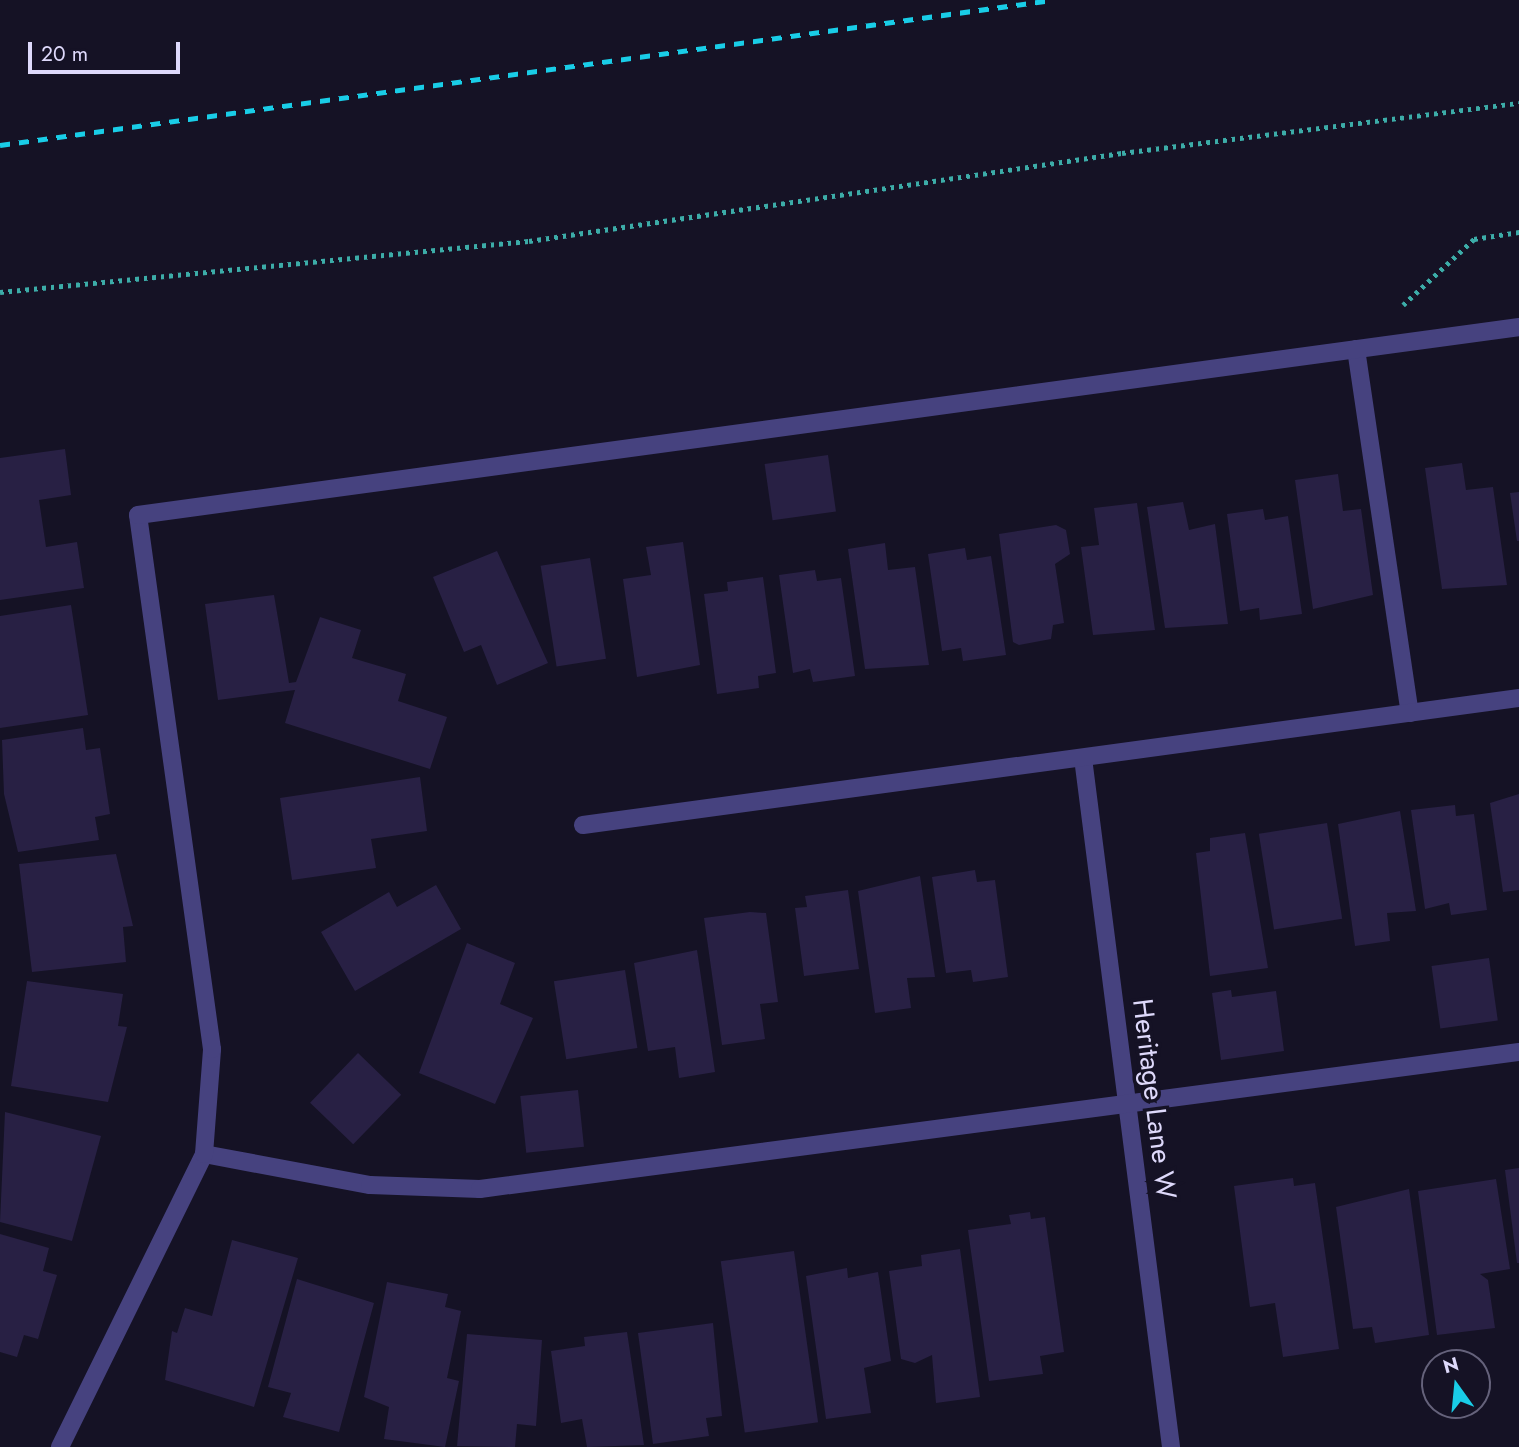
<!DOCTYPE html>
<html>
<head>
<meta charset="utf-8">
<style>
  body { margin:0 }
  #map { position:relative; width:1519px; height:1447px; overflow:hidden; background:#151225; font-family:Jost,sans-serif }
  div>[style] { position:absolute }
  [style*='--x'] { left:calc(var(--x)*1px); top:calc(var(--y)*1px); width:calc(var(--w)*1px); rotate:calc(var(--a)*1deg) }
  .building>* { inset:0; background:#282044; transform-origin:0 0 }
  .path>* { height:4.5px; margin-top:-2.25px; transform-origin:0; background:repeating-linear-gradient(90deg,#3caca8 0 3.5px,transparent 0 8.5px) }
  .minor>* { height:18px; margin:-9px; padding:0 9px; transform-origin:9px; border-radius:9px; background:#46427f }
  .rail>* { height:5px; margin-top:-2.5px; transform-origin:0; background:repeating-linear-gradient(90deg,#19cde7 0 10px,transparent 0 19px) }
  span { translate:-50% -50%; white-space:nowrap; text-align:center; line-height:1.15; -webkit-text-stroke:7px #151225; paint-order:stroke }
  .street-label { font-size:28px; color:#ded9fb }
  .north { position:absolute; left:1421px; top:1349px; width:70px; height:70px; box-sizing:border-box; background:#151225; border:2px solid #65627b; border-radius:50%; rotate:345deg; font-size:19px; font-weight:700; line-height:28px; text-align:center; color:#ded9fb }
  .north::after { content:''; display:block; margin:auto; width:24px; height:32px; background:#19cde7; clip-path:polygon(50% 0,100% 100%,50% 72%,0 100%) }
  .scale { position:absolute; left:28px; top:42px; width:152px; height:32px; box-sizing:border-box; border:4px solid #ded9fb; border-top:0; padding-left:9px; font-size:21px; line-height:24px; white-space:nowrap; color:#ded9fb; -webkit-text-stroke:5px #151225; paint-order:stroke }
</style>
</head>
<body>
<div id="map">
  <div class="building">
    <i style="clip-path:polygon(65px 449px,71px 495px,39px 500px,46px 547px,77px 542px,84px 588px,0 600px,0 458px)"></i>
    <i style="left:828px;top:455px;width:57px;height:64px;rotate:82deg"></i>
    <i style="clip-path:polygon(1462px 463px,1466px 490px,1493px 487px,1507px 585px,1442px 589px,1425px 468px)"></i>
    <i style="clip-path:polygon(1338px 474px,1343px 511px,1361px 509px,1373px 595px,1313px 609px,1295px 480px)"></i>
    <i style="clip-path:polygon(1519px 492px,1519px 541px,1517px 541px,1510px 493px)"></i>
    <i style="clip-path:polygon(1183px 502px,1189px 530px,1215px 524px,1228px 624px,1165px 628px,1147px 507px)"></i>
    <i style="clip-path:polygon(1137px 503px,1155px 630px,1093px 635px,1081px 547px,1099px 545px,1094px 508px)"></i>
    <i style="clip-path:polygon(1263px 509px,1265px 520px,1288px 516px,1302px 614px,1260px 620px,1259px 608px,1240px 611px,1227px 514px)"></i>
    <i style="clip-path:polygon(1056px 525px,1066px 530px,1070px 554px,1055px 564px,1064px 623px,1053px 625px,1051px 639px,1019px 645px,1013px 642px,999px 534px)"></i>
    <i style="clip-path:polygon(683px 542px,700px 665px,637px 677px,623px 579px,651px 575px,646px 547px)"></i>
    <i style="clip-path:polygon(885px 543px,888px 570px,915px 567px,929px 665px,865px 669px,848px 549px)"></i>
    <i style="clip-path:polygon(965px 548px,967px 560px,991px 556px,1006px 655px,963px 661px,961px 648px,942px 651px,928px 554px)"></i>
    <i style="clip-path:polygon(497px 551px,548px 663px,497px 685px,481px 645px,464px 652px,433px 577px)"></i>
    <i style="left:590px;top:558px;width:102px;height:50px;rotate:81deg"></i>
    <i style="clip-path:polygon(815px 570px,817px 581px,841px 578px,855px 676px,813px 682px,810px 669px,793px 673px,779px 575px)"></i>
    <i style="clip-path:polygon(763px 577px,776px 673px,758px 676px,759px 688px,717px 694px,704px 594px,728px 591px,727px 582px)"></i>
    <i style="clip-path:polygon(274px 595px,289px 683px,296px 682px,320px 617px,361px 630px,352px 658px,406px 674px,398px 701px,447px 717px,430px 769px,285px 723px,295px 690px,218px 700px,205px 604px)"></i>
    <i style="clip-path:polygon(71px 605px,88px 715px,0 728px,0 616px)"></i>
    <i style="clip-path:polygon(83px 728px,86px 750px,100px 748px,110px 814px,95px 817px,99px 840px,18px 852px,4px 794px,2px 740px)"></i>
    <i style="clip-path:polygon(420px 777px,427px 831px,371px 839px,376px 868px,292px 880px,280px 798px)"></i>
    <i style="clip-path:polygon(1519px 794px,1519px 890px,1503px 892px,1490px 803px)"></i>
    <i style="clip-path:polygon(1455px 805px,1456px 816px,1474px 814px,1487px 910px,1451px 915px,1449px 903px,1425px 909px,1411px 810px)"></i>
    <i style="clip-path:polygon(1400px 811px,1416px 911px,1387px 913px,1390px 941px,1355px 946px,1338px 824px)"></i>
    <i style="left:1327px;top:823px;width:97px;height:69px;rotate:81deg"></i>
    <i style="clip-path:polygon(1245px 833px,1268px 968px,1210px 976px,1196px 853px,1210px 851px,1210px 838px)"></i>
    <i style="clip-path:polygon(116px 854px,133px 926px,123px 927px,126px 962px,32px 972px,19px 864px)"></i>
    <i style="clip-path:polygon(975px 870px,977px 882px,995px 880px,1008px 977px,973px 982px,971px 970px,946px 973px,932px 877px)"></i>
    <i style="clip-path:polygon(920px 876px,935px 977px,907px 978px,911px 1008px,875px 1013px,858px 891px)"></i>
    <i style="clip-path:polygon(436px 885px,461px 929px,355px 991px,321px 932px,389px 892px,397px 907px)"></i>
    <i style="clip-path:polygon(848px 890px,859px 969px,804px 976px,795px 908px,807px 907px,805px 896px)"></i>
    <i style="clip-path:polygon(750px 912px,766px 913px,778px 1002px,760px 1004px,765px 1039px,722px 1045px,704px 918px)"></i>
    <i style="clip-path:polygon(467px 943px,515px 963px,500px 1004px,533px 1018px,495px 1104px,419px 1073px)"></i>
    <i style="clip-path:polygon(697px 950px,715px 1072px,679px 1078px,675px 1047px,648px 1051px,634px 963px)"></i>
    <i style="left:1489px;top:958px;width:63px;height:58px;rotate:82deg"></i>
    <i style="left:625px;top:970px;width:79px;height:72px;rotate:81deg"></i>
    <i style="clip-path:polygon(27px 981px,123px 994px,118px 1026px,127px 1027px,108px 1102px,11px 1086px)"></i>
    <i style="clip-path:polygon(1231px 990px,1232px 997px,1276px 991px,1284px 1051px,1221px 1060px,1212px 993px)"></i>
    <i style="left:358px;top:1053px;width:60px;height:69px;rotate:44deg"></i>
    <i style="left:578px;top:1090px;width:57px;height:58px;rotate:84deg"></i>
    <i style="clip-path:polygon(5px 1112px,101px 1136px,72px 1241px,0 1222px)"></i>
    <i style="clip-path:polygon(1519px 1168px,1519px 1263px,1517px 1263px,1505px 1170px)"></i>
    <i style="clip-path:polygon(1293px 1178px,1294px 1186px,1315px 1183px,1339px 1349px,1283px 1357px,1275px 1303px,1250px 1307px,1234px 1186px)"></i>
    <i style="clip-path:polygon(1496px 1179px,1510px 1269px,1480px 1274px,1488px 1280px,1495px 1328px,1437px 1335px,1418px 1191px)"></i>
    <i style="clip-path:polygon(1409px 1189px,1429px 1335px,1375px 1343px,1372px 1327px,1353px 1329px,1336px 1207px)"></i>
    <i style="clip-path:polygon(1030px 1212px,1031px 1219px,1045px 1217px,1064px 1352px,1040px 1356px,1043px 1374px,989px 1381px,968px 1230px,1011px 1224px,1009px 1215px)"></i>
    <i style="clip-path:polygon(0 1234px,49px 1248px,43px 1271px,57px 1275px,38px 1339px,24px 1335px,17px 1357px,0 1352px)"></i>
    <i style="clip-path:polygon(232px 1240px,298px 1258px,254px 1407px,165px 1380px,172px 1331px,177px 1333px,185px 1308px,212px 1316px)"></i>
    <i style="clip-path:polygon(960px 1249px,980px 1397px,936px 1403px,932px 1355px,915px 1363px,901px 1359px,889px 1271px,922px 1266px,921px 1255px)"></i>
    <i style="left:794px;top:1251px;width:173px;height:74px;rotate:82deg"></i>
    <i style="clip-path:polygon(847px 1268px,848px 1278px,878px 1272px,891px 1361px,864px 1368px,871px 1413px,826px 1419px,806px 1276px)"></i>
    <i style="clip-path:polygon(297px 1279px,374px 1303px,339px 1432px,283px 1417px,291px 1393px,268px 1387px)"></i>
    <i style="clip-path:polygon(387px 1282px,448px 1294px,445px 1307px,461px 1311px,447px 1378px,459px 1381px,445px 1447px,384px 1439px,389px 1407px,364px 1397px)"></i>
    <i style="clip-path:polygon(713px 1323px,722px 1416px,706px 1418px,709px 1436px,653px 1444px,638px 1333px)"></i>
    <i style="clip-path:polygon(627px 1332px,644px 1445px,587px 1447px,582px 1419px,561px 1423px,551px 1351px,585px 1346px,584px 1337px)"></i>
    <i style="clip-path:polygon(467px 1334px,542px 1340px,536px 1426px,517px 1424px,515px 1447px,457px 1446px)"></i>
  </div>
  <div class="path">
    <i style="--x:0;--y:292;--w:531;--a:-5.51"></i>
    <i style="--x:529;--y:241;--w:599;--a:-8.44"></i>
    <i style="--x:1122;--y:153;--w:400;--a:-7.2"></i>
    <i style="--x:1403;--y:305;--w:97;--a:-42.9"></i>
    <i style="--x:1474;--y:239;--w:46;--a:-8.8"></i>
  </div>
  <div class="minor">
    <i style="--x:1356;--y:349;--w:368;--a:81.6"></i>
    <i style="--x:1083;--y:758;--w:695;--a:82.72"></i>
    <i style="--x:583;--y:825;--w:945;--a:-7.73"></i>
    <i style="--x:204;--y:1154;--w:169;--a:10.6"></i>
    <i style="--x:370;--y:1185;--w:110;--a:2.1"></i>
    <i style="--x:480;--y:1189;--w:1048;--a:-7.51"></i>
    <i style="--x:60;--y:1447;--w:326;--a:-63.8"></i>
    <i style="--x:204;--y:1154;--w:105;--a:-85.6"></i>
    <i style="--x:212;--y:1049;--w:539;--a:-97.89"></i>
    <i style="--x:138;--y:515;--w:1394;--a:-7.75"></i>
  </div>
  <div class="rail">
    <i style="--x:0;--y:145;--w:1062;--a:-7.85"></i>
  </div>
  <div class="street-label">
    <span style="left:1154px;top:1099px;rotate:83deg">Heritage Lane W</span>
  </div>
  <div class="north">N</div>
  <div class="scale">20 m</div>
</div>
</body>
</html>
